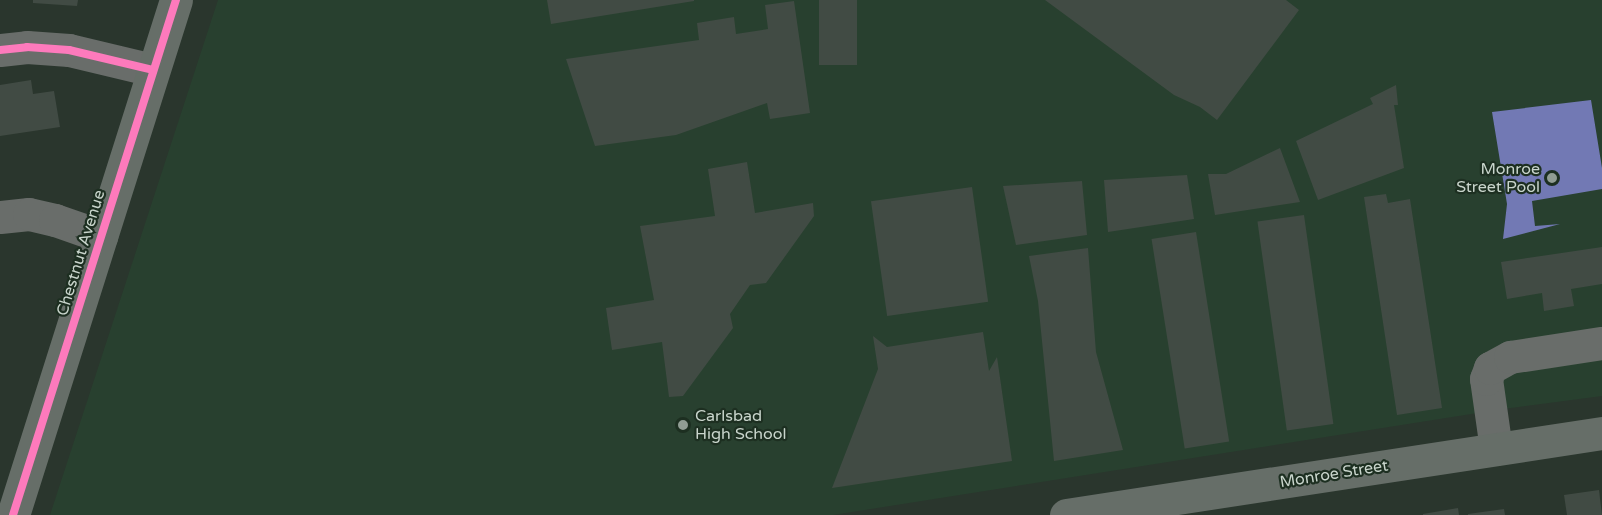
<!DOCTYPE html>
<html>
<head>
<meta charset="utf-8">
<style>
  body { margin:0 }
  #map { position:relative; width:1602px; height:515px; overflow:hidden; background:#2a362d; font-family:"Varela Round",sans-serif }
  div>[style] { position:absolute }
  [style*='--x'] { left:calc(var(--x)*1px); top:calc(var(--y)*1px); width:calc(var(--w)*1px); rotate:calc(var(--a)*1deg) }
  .built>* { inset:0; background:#28402f }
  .water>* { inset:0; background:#7279b4 }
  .building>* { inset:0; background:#414b44; transform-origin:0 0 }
  .minor>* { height:33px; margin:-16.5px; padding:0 16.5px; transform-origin:16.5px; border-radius:16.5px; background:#696d6a }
  .major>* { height:33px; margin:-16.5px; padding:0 16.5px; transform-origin:16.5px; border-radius:16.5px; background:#666e68 }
  .cycleway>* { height:8px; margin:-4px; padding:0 4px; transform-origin:4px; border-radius:4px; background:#fd7abc }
  .dots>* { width:16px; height:16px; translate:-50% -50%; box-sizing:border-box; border:3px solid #1d2f21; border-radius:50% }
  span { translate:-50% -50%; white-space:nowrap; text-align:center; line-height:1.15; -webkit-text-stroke:4.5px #1d2f21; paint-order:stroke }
  .poi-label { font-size:16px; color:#c9d5cc }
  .right { translate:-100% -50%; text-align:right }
  .left { translate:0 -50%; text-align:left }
  .street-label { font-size:16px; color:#c9d5cc }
</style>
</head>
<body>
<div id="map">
  <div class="built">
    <i style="clip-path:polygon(218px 0,1602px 0,1602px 396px,1503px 409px,833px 515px,50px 515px)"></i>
  </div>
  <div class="water">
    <i style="clip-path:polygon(1591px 100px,1602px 168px,1602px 189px,1532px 201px,1535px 226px,1560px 224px,1503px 239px,1507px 204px,1492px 112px)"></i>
  </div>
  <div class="building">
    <i style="clip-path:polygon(33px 0,78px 0,77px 6px,33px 3px)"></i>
    <i style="clip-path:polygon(547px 0,694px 0,694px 1px,551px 24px)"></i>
    <i style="left:819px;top:0;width:38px;height:65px"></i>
    <i style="clip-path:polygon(1045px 0,1286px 0,1299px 10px,1217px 120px,1200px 107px,1174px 95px)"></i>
    <i style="clip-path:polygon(794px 1px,810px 113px,770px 119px,767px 103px,676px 135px,595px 146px,566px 59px,699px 40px,697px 23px,734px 17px,736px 34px,768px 29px,765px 5px)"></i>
    <i style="clip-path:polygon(31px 80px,33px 94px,54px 91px,60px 127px,0 136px,0 85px)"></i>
    <i style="clip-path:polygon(1396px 85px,1398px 105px,1394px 105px,1404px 168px,1318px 200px,1296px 141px,1373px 104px,1370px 98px)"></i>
    <i style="clip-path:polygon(1280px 148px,1300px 202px,1215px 215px,1208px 174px,1226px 174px)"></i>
    <i style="clip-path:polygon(747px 162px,755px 213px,813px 203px,814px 216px,766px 283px,750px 285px,730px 314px,733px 328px,683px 396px,669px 397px,662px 342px,612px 350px,606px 308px,654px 300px,640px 226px,715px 216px,708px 169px)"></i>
    <i style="clip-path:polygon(1187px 175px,1194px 219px,1108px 232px,1104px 180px)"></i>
    <i style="clip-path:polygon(1082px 181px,1087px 235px,1016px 245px,1003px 186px)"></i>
    <i style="left:972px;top:187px;width:116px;height:102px;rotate:82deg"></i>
    <i style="clip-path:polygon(1386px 194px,1388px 203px,1410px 199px,1442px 408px,1397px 415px,1364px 197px)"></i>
    <i style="left:1304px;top:215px;width:211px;height:47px;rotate:82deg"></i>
    <i style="left:1196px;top:232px;width:212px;height:45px;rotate:81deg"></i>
    <i style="clip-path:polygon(1602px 247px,1602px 284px,1571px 289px,1574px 306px,1544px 311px,1542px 293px,1507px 299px,1501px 262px)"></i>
    <i style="clip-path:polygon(1088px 248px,1096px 352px,1123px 450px,1054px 461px,1038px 301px,1029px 256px)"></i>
    <i style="clip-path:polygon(983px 332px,989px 371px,997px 357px,1012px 461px,832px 488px,878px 369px,873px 336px,887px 347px)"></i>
    <i style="clip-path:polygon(1599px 490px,1602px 515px,1567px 515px,1564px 495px)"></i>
    <i style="clip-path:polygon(1458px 508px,1459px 515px,1423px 515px,1423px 514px)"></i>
    <i style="clip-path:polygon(1504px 509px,1505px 515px,1468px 515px,1468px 514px)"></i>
  </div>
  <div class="minor">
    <i style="--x:0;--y:50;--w:27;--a:-6"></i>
    <i style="--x:27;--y:47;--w:42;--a:4.1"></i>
    <i style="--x:69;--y:50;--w:86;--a:13.4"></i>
    <i style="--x:0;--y:217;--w:29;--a:-6"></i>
    <i style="--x:29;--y:214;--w:27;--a:13"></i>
    <i style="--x:55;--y:220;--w:49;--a:19.2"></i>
    <i style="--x:1496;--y:449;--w:71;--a:-98.1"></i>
    <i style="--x:1486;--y:379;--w:12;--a:-70"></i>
    <i style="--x:1490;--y:368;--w:23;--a:-29"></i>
    <i style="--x:1510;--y:357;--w:93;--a:-8.7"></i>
  </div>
  <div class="major">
    <i style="--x:13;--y:515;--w:540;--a:-72.44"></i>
    <i style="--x:1066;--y:515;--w:542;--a:-8.7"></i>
  </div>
  <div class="cycleway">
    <i style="--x:0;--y:50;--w:27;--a:-6"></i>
    <i style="--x:27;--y:47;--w:42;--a:4.1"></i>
    <i style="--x:69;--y:50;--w:86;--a:13.4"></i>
    <i style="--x:13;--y:515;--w:540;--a:-72.44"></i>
  </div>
  <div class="dots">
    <i style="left:1552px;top:178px;background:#919d94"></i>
    <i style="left:683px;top:425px;background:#919d94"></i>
  </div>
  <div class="poi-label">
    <span class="right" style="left:1540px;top:178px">Monroe<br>Street Pool</span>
    <span class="left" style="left:695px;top:425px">Carlsbad<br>High School</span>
  </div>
  <div class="street-label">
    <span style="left:81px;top:253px;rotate:-73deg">Chestnut Avenue</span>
    <span style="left:1334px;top:474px;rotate:-9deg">Monroe Street</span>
  </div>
</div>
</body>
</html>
